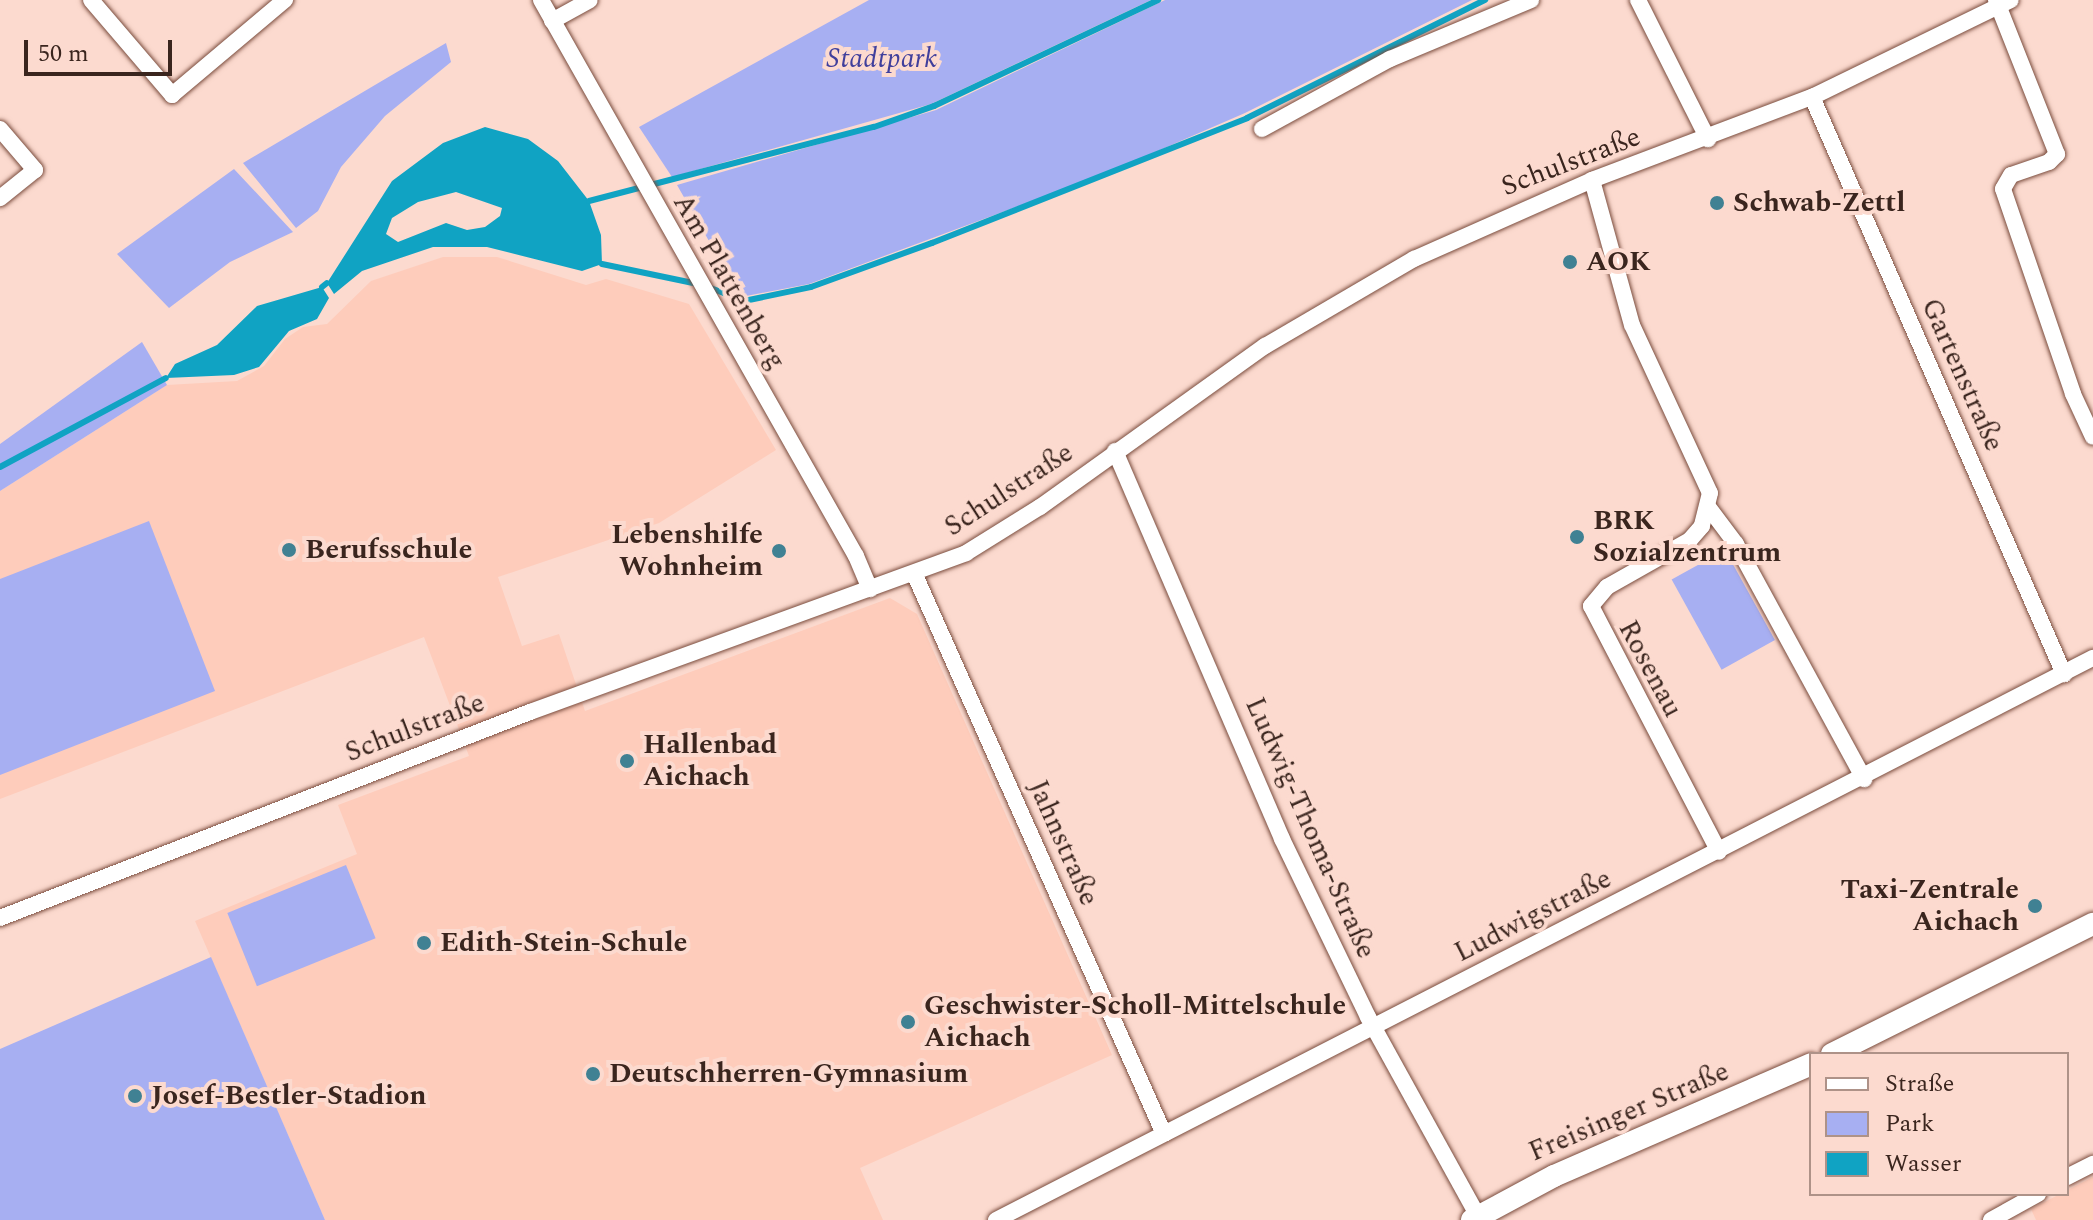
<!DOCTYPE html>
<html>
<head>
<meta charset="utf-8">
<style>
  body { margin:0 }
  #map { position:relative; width:2093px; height:1220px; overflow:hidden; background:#fcdacf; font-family:Spectral,serif }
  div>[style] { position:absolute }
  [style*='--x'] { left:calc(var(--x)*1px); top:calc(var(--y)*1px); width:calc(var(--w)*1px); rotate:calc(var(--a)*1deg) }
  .built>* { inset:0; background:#feccbb }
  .green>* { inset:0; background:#a7aff2; transform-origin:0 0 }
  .water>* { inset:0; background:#10a3c3 }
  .stream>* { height:6px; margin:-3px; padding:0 3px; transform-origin:3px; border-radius:3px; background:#10a3c3 }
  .roads { filter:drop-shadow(0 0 2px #7a4c3d) drop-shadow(0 0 2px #7a4c3d) }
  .minor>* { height:16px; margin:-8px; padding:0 8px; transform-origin:8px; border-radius:8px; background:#fff }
  .secondary>* { height:22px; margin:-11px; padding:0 11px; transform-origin:11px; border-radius:11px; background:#fff }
  .dots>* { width:22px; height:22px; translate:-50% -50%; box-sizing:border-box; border:4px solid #fcdacf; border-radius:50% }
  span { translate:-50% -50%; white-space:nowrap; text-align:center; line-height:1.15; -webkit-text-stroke:8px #fcdacf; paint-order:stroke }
  .park-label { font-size:28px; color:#403f9c; font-style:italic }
  .street-label { font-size:28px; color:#3a251e }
  .poi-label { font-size:28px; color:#3a251e; font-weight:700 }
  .left { translate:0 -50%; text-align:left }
  .right { translate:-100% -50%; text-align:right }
  .legend { position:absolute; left:1809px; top:1052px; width:260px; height:144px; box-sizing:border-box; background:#fcdacf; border:2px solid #ae9288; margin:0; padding:10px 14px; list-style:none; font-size:24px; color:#3a251e }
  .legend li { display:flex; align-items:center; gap:16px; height:40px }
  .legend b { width:40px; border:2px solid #ae9288 }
  .scale { position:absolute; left:24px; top:40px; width:148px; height:36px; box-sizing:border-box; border:4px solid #3a251e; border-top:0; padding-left:10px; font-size:24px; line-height:28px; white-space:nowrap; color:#3a251e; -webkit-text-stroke:6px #fcdacf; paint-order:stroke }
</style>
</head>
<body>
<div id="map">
  <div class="built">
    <i style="clip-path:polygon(443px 257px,497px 257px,586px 285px,606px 279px,689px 304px,776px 450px,659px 523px,498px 577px,522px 646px,559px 634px,585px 711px,890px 598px,917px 614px,1112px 1055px,860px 1168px,883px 1220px,325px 1220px,195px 921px,357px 854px,338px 805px,469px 756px,424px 637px,0 799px,0 491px,167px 385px,237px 381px,264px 366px,285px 339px,303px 327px,327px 324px,371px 281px)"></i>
    <i style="clip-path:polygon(2093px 1177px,2093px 1220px,2036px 1220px,2031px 1209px)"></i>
  </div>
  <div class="green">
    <i style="clip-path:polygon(869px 0,1151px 0,931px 104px,672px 177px,639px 127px)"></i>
    <i style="clip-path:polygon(1165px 0,1472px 0,1245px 113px,1107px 173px,809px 284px,741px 297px,677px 185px,936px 110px)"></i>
    <i style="clip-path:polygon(446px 43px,451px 62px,385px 116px,341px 167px,318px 211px,296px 228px,243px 163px)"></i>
    <i style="clip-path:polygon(234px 169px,293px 232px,230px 262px,169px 308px,117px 254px)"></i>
    <i style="clip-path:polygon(142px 342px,167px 385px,0 491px,0 444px)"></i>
    <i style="clip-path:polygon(149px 521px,215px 691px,0 775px,0 579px)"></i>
    <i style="left:1725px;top:550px;width:103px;height:61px;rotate:61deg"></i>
    <i style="left:346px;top:865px;width:79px;height:128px;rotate:68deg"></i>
    <i style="clip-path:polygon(211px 957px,325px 1220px,0 1220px,0 1049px)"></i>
  </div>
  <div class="water">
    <i style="clip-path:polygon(evenodd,485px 127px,528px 139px,558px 161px,589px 201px,601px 235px,602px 264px,582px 271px,487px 247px,433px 247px,362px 271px,334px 294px,327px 283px,392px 181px,443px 143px,485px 127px,456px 192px,502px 208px,500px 216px,485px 227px,467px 230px,446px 223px,398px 242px,386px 234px,392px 218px,418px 202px,456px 192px)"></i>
    <i style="clip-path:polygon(322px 287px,329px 298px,317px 319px,289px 331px,259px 367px,234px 375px,166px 378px,175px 364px,217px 345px,257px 306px)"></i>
  </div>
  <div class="stream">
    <i style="--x:589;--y:201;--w:294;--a:-14.6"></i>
    <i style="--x:874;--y:127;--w:64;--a:-19.3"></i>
    <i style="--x:934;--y:106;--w:248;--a:-25.3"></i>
    <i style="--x:602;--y:264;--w:98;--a:11.8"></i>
    <i style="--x:322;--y:287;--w:6;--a:-39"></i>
    <i style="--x:708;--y:287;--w:39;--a:21"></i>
    <i style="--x:744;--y:301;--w:68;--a:-11.8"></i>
    <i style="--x:811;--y:287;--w:129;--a:-20"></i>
    <i style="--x:932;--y:243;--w:339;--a:-21.6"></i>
    <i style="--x:1247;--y:118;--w:266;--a:-26.4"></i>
    <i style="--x:0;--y:467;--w:188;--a:-28.2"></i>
  </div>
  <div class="roads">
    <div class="minor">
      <i style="--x:91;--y:0;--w:125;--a:49.5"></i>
      <i style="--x:172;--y:95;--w:148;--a:-40.1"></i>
      <i style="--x:541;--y:0;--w:639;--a:60.47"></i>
      <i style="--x:856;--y:556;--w:36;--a:67"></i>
      <i style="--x:1638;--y:0;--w:156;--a:63.3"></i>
      <i style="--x:1996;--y:0;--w:166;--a:68.4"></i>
      <i style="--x:2057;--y:154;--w:11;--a:135"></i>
      <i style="--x:2049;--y:162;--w:40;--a:161.1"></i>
      <i style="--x:2011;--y:175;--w:16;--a:120"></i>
      <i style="--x:2003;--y:189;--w:217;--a:71.1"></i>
      <i style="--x:2073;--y:394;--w:47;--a:65.1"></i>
      <i style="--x:552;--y:21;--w:43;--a:-28.9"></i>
      <i style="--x:1812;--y:97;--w:630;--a:66.41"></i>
      <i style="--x:0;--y:129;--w:54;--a:49.5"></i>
      <i style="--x:35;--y:170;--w:45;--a:141.3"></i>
      <i style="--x:1262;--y:129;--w:146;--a:-28.7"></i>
      <i style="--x:1390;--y:59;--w:153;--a:-22.7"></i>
      <i style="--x:1592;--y:180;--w:150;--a:74.6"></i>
      <i style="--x:1632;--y:325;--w:185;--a:65.1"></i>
      <i style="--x:1710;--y:493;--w:34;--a:104"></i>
      <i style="--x:1702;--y:526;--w:18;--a:131"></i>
      <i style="--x:1690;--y:540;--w:95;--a:150.5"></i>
      <i style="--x:1607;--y:587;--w:25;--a:130"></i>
      <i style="--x:1591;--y:606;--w:277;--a:62.5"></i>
      <i style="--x:1115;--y:451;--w:422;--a:66.7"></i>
      <i style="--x:1282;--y:839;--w:198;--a:64.2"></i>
      <i style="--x:1368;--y:1017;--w:232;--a:61.1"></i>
      <i style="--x:1709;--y:508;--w:45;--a:53.1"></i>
      <i style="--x:1736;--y:544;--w:268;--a:61.4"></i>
      <i style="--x:914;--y:573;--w:614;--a:65.98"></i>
      <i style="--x:0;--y:918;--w:569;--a:-21.24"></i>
      <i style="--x:530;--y:712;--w:464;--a:-20"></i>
      <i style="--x:966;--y:553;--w:87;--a:-31.9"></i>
      <i style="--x:1040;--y:507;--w:277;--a:-35.6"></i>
      <i style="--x:1265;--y:346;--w:173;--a:-30.3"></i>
      <i style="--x:1414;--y:259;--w:195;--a:-23.9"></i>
      <i style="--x:1592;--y:180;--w:235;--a:-20.7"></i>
      <i style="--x:1812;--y:97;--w:221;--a:-26"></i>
      <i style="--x:2067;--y:1177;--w:29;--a:-27"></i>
      <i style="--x:996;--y:1220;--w:1233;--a:-27.13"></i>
      <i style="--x:1991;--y:1220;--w:54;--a:-29"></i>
    </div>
    <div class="secondary">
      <i style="--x:1832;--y:1054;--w:292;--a:-26.5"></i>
      <i style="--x:1472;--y:1220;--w:93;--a:-28.2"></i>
      <i style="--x:1554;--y:1176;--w:280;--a:-23.5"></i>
    </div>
  </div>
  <div class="dots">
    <i style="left:1717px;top:203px;background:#408193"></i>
    <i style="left:1570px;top:262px;background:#408193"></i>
    <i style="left:1577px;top:537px;background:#408193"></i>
    <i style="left:289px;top:550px;background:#408193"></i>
    <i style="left:779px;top:551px;background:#408193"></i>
    <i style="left:627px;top:761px;background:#408193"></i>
    <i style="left:2035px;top:906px;background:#408193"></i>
    <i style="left:424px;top:943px;background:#408193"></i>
    <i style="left:908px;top:1022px;background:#408193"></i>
    <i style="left:593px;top:1074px;background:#408193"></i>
    <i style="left:135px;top:1096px;background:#408193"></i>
  </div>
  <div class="park-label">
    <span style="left:882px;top:59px">Stadtpark</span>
  </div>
  <div class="street-label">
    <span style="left:1571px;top:162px;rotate:-21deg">Schulstraße</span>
    <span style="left:729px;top:282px;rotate:60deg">Am Plattenberg</span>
    <span style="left:1962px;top:375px;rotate:66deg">Gartenstraße</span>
    <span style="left:1009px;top:490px;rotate:-33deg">Schulstraße</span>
    <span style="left:1650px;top:669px;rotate:62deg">Rosenau</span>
    <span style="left:415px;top:728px;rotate:-21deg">Schulstraße</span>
    <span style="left:1310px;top:828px;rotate:66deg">Ludwig-Thoma-Straße</span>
    <span style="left:1063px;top:843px;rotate:66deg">Jahnstraße</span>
    <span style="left:1533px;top:916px;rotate:-27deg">Ludwigstraße</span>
    <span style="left:1629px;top:1112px;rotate:-23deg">Freisinger Straße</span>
  </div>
  <div class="poi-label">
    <span class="left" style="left:1733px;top:203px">Schwab-Zettl</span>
    <span class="left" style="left:1586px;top:262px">AOK</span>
    <span class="left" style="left:1593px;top:537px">BRK<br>Sozialzentrum</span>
    <span class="right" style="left:763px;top:551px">Lebenshilfe<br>Wohnheim</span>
    <span class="left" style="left:305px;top:550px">Berufsschule</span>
    <span class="left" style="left:643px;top:761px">Hallenbad<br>Aichach</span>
    <span class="right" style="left:2019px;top:906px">Taxi-Zentrale<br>Aichach</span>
    <span class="left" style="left:440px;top:943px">Edith-Stein-Schule</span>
    <span class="left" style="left:924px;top:1022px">Geschwister-Scholl-Mittelschule<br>Aichach</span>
    <span class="left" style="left:609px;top:1074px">Deutschherren-Gymnasium</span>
    <span class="left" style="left:151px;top:1096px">Josef-Bestler-Stadion</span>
  </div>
  <ul class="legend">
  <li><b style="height:10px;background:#fff"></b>Straße</li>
  <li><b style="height:22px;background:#a7aff2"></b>Park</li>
  <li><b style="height:22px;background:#10a3c3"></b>Wasser</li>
  </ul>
  <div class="scale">50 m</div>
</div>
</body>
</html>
